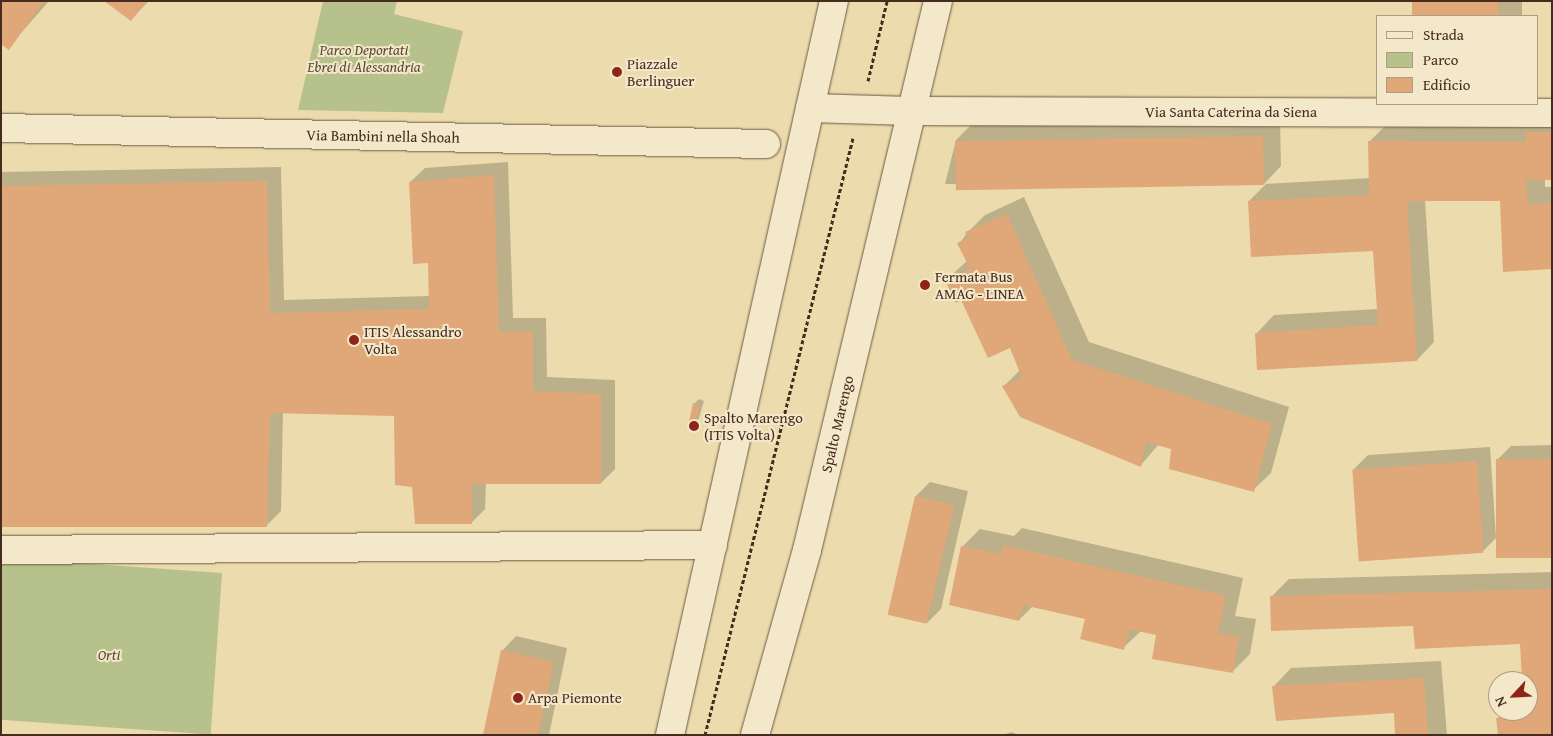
<!DOCTYPE html>
<html>
<head>
<meta charset="utf-8">
<style>
  body { margin:0 }
  #map { position:relative; width:1553px; height:736px; overflow:hidden; background:#ecdcad; font-family:"Gentium Book Plus",serif }
  div>[style] { position:absolute }
  [style*='--x'] { left:calc(var(--x)*1px); top:calc(var(--y)*1px); width:calc(var(--w)*1px); rotate:calc(var(--a)*1deg) }
  .green>* { inset:0; background:#b6c18b; transform-origin:0 0 }
  .shadow>* { inset:0; background:#0003; transform-origin:0 0 }
  .building>* { inset:0; background:#e0a778; transform-origin:0 0 }
  .path>* { height:3px; margin-top:-1.5px; transform-origin:0; background:repeating-linear-gradient(90deg,#462b1e 0 4px,transparent 0 6.5px) }
  .roads { filter:drop-shadow(0 0 1px #705742) drop-shadow(0 0 1px #705742) }
  .street>* { height:28px; margin:-14px; padding:0 14px; transform-origin:14px; border-radius:14px; background:#f3e8ca }
  .secondary>* { height:28px; margin:-14px; padding:0 14px; transform-origin:14px; border-radius:14px; background:#f3e8ca }
  .dots>* { width:14px; height:14px; translate:-50% -50%; box-sizing:border-box; border:2px solid #f3e8ca; border-radius:50% }
  span { translate:-50% -50%; white-space:nowrap; text-align:center; line-height:1.15; -webkit-text-stroke:4px #f3e8ca; paint-order:stroke }
  .park-label { font-size:15px; color:#5c4934; font-style:italic }
  .poi-label { font-size:15px; color:#462b1e }
  .left { translate:0 -50%; text-align:left }
  .street-label { font-size:15px; color:#462b1e }
  .frame { position:absolute; inset:0; border:2px solid #462b1e; pointer-events:none }
  .legend { position:absolute; left:1376px; top:15px; width:162px; height:90px; box-sizing:border-box; background:#f3e8ca; border:1px solid #ae9c85; margin:0; padding:6px 9px; list-style:none; font-size:15px; color:#462b1e }
  .legend li { display:flex; align-items:center; gap:10px; height:25px }
  .legend b { width:25px; border:1px solid #ae9c85 }
  .north { position:absolute; left:1488px; top:671px; width:50px; height:50px; box-sizing:border-box; background:#f3e8ca; border:1px solid #ae9c85; border-radius:50%; rotate:245deg; font-size:14px; font-weight:700; line-height:20px; text-align:center; color:#462b1e }
  .north::after { content:''; display:block; margin:auto; width:18px; height:22px; background:#8f2418; clip-path:polygon(50% 0,100% 100%,50% 72%,0 100%) }
</style>
</head>
<body>
<div id="map">
  <div class="green">
    <i style="clip-path:polygon(323px 1px,397px 1px,394px 14px,463px 31px,443px 113px,298px 110px)"></i>
    <i style="left:222px;top:573px;width:162px;height:221px;rotate:94deg"></i>
  </div>
  <div class="shadow">
    <i style="clip-path:polygon(1px 1px,49px 1px,8px 48px)"></i>
    <i style="clip-path:polygon(106px 1px,149px 1px,131px 19px)"></i>
    <i style="left:1413px;top:1px;width:109px;height:15px"></i>
    <i style="clip-path:polygon(1552px 114px,1552px 179px,1545px 179px,1545px 187px,1552px 187px,1552px 268px,1501px 200px,1425px 200px,1434px 342px,1417px 360px,1257px 333px,1274px 315px,1378px 309px,1374px 250px,1249px 201px,1266px 184px,945px 184px,956px 140px,974px 122px,1280px 119px,1281px 166px,1264px 184px,1370px 178px,1369px 142px,1387px 124px)"></i>
    <i style="clip-path:polygon(508px 162px,513px 318px,546px 318px,547px 377px,615px 380px,615px 469px,601px 483px,486px 482px,485px 509px,471px 523px,413px 486px,396px 415px,283px 412px,281px 511px,267px 525px,1px 525px,1px 172px,281px 167px,284px 300px,430px 296px,429px 261px,410px 182px,425px 168px)"></i>
    <i style="clip-path:polygon(1024px 197px,1089px 342px,1289px 407px,1271px 473px,1253px 490px,1173px 448px,1159px 444px,1140px 466px,1004px 386px,1020px 370px,1011px 346px,946px 280px,967px 261px,959px 244px,967px 233px,985px 215px)"></i>
    <i style="clip-path:polygon(699px 399px,704px 401px,699px 418px,695px 422px,694px 404px)"></i>
    <i style="clip-path:polygon(1552px 445px,1552px 557px,1497px 460px,1511px 446px)"></i>
    <i style="clip-path:polygon(1490px 447px,1496px 538px,1482px 552px,1353px 470px,1368px 455px)"></i>
    <i style="clip-path:polygon(930px 482px,968px 491px,941px 609px,927px 623px,916px 496px)"></i>
    <i style="clip-path:polygon(1022px 528px,1243px 578px,1235px 616px,1256px 619px,1250px 654px,1232px 672px,1158px 634px,1141px 631px,1123px 648px,1086px 618px,1033px 606px,1019px 620px,962px 547px,980px 529px,1014px 536px)"></i>
    <i style="clip-path:polygon(1552px 572px,1552px 735px,1498px 718px,1505px 711px,1528px 711px,1528px 681px,1523px 681px,1521px 643px,1271px 597px,1289px 579px)"></i>
    <i style="clip-path:polygon(516px 636px,567px 648px,549px 735px,484px 735px,502px 651px)"></i>
    <i style="clip-path:polygon(1441px 661px,1447px 735px,1397px 735px,1395px 712px,1274px 686px,1291px 668px)"></i>
    <i style="clip-path:polygon(1012px 732px,1018px 735px,1002px 735px)"></i>
  </div>
  <div class="building">
    <i style="clip-path:polygon(1px 1px,44px 1px,9px 50px,1px 44px)"></i>
    <i style="clip-path:polygon(104px 1px,147px 1px,131px 21px)"></i>
    <i style="left:1412px;top:1px;width:87px;height:15px"></i>
    <i style="clip-path:polygon(1526px 132px,1552px 132px,1552px 180px,1526px 180px,1528px 205px,1552px 203px,1552px 269px,1503px 272px,1500px 201px,1407px 201px,1417px 361px,1257px 370px,1255px 333px,1378px 325px,1373px 251px,1251px 257px,1248px 201px,1369px 195px,1368px 141px,1525px 142px)"></i>
    <i style="left:1263px;top:136px;width:49px;height:308px;rotate:89deg"></i>
    <i style="clip-path:polygon(494px 175px,499px 332px,533px 331px,533px 391px,601px 394px,601px 484px,472px 484px,472px 524px,415px 524px,412px 487px,395px 485px,394px 416px,270px 413px,267px 527px,1px 527px,1px 186px,267px 181px,270px 313px,429px 309px,428px 263px,413px 264px,409px 182px)"></i>
    <i style="clip-path:polygon(1007px 214px,1072px 360px,1272px 424px,1254px 492px,1169px 469px,1171px 449px,1146px 442px,1141px 467px,1020px 417px,1002px 386px,1022px 378px,1010px 348px,988px 358px,961px 300px,956px 303px,945px 280px,970px 269px,957px 243px,968px 238px,965px 232px)"></i>
    <i style="clip-path:polygon(693px 403px,700px 405px,695px 424px,689px 422px)"></i>
    <i style="left:1552px;top:459px;width:99px;height:56px;rotate:90deg"></i>
    <i style="left:1477px;top:461px;width:92px;height:125px;rotate:86deg"></i>
    <i style="left:915px;top:496px;width:40px;height:122px;rotate:13deg"></i>
    <i style="clip-path:polygon(1003px 545px,1226px 596px,1218px 633px,1239px 637px,1233px 673px,1152px 659px,1156px 635px,1129px 629px,1124px 650px,1080px 639px,1085px 619px,1023px 605px,1019px 621px,949px 605px,961px 546px,1001px 554px)"></i>
    <i style="clip-path:polygon(1552px 589px,1552px 735px,1498px 735px,1496px 718px,1523px 716px,1523px 711px,1528px 711px,1528px 681px,1522px 681px,1520px 644px,1415px 649px,1413px 626px,1271px 631px,1270px 596px)"></i>
    <i style="clip-path:polygon(501px 650px,554px 662px,538px 735px,483px 735px)"></i>
    <i style="clip-path:polygon(1424px 678px,1428px 735px,1395px 735px,1394px 713px,1276px 721px,1272px 686px)"></i>
  </div>
  <div class="path">
    <i style="--x:868;--y:81;--w:82;--a:-76.6"></i>
    <i style="--x:705;--y:735;--w:615;--a:-76.08"></i>
  </div>
  <div class="roads">
    <div class="street">
      <i style="--x:910;--y:111;--w:642;--a:0.18"></i>
      <i style="--x:1;--y:128;--w:765;--a:1.2"></i>
      <i style="--x:1;--y:550;--w:712;--a:-0.4"></i>
    </div>
    <div class="secondary">
      <i style="--x:810;--y:108;--w:100;--a:1.7"></i>
      <i style="--x:670;--y:735;--w:752;--a:-77.41"></i>
      <i style="--x:755;--y:735;--w:192;--a:-74.3"></i>
      <i style="--x:807;--y:550;--w:564;--a:-76.58"></i>
    </div>
  </div>
  <div class="dots">
    <i style="left:617px;top:72px;background:#8f2418"></i>
    <i style="left:925px;top:285px;background:#8f2418"></i>
    <i style="left:354px;top:340px;background:#8f2418"></i>
    <i style="left:694px;top:426px;background:#8f2418"></i>
    <i style="left:518px;top:698px;background:#8f2418"></i>
  </div>
  <div class="park-label">
    <span style="left:364px;top:58px">Parco Deportati<br>Ebrei di Alessandria</span>
    <span style="left:109px;top:655px">Orti</span>
  </div>
  <div class="poi-label">
    <span class="left" style="left:627px;top:72px">Piazzale<br>Berlinguer</span>
    <span class="left" style="left:935px;top:285px">Fermata Bus<br>AMAG - LINEA</span>
    <span class="left" style="left:364px;top:340px">ITIS Alessandro<br>Volta</span>
    <span class="left" style="left:704px;top:426px">Spalto Marengo<br>(ITIS Volta)</span>
    <span class="left" style="left:528px;top:698px">Arpa Piemonte</span>
  </div>
  <div class="street-label">
    <span style="left:1231px;top:112px">Via Santa Caterina da Siena</span>
    <span style="left:383px;top:136px;rotate:1deg">Via Bambini nella Shoah</span>
    <span style="left:837px;top:424px;rotate:-77deg">Spalto Marengo</span>
  </div>
  <div class="frame"></div>
  <ul class="legend">
  <li><b style="height:6px;background:#f3e8ca"></b>Strada</li>
  <li><b style="height:14px;background:#b6c18b"></b>Parco</li>
  <li><b style="height:14px;background:#e0a778"></b>Edificio</li>
  </ul>
  <div class="north">N</div>
</div>
</body>
</html>
